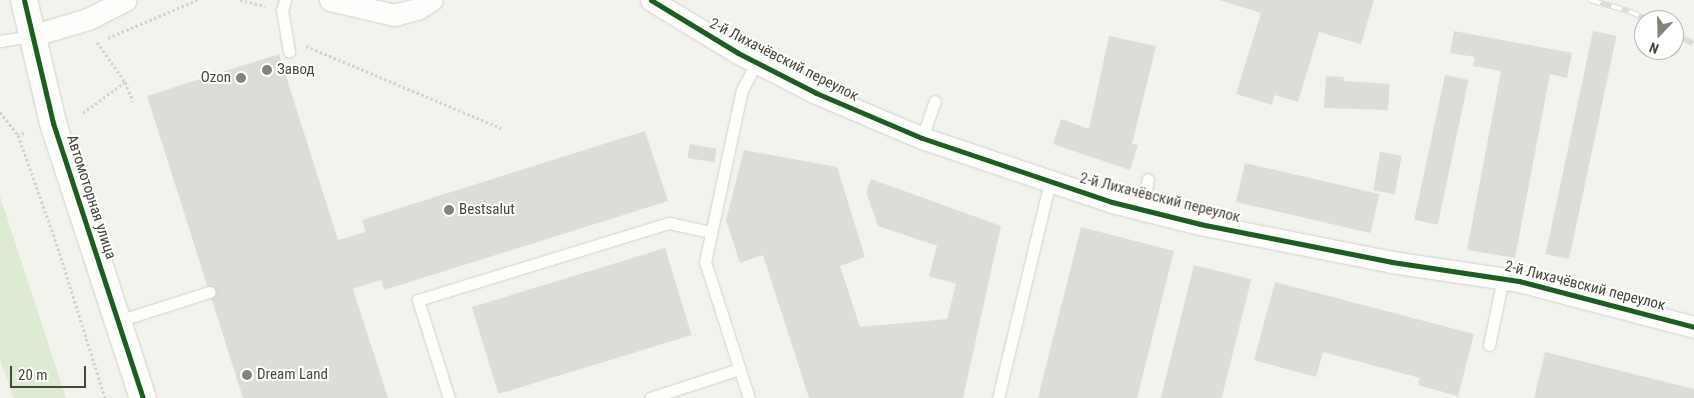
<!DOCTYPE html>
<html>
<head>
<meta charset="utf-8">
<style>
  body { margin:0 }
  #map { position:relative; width:1694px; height:398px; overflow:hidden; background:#f3f3ee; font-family:"Roboto Condensed",sans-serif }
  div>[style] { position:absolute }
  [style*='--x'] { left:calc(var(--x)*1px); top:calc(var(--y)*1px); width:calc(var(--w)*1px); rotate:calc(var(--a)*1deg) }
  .green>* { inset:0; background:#dcebd1 }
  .building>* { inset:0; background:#dddcd7; transform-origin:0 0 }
  .path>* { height:3px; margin-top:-1.5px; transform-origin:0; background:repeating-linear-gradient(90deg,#d3d2cc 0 2.5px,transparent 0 5px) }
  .roads { filter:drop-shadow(0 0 1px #d1d0cc) drop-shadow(0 0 1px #d1d0cc) }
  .service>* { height:11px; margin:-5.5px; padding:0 5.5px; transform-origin:5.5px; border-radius:5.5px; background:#fdfdfc }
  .minor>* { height:21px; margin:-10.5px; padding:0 10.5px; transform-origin:10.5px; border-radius:10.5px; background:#fdfdfc }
  .tertiary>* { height:26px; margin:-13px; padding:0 13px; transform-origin:13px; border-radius:13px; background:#fdfdfc }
  .rail>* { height:5.5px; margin-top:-2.75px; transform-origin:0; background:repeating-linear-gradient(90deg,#fff 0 11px,#dbdbda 0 22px); box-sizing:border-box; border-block:1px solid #dbdbda }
  .cycleway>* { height:5px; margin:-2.5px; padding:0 2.5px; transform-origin:2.5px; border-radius:2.5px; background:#1b5e20 }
  .dots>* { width:14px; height:14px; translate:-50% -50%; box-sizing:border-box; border:2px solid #fff; border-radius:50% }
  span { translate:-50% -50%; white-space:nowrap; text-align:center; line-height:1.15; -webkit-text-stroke:4px #fff; paint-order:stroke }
  .street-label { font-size:15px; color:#49463a }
  .poi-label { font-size:15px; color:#49463a }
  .left { translate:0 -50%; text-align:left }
  .right { translate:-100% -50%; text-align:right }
  .north { position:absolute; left:1634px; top:10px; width:50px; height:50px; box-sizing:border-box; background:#fff; border:1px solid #b6b5b0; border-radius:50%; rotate:201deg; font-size:14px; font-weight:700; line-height:20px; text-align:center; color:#49463a }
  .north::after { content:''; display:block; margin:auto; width:18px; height:22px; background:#848379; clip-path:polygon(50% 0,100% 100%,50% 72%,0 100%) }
  .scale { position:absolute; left:10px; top:366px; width:76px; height:22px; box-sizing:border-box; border:2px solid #49463a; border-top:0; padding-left:6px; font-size:15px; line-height:18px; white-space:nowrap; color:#49463a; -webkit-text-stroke:4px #fff; paint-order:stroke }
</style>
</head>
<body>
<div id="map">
  <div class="green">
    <i style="clip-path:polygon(0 196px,66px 398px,14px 398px,0 360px)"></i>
  </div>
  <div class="building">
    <i style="clip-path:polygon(1219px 0,1374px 0,1361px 44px,1319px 32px,1298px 102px,1275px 95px,1272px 105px,1236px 94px,1261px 13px)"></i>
    <i style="clip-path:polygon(1454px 31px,1572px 53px,1567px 78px,1550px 74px,1515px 258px,1467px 250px,1501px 71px,1473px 66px,1475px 57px,1450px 53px)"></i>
    <i style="left:1593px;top:31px;width:24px;height:228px;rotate:12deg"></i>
    <i style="clip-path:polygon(1109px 36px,1156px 46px,1132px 144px,1138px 145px,1130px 170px,1053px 144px,1061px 119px,1089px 129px)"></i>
    <i style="clip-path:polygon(279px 54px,338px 240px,366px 232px,362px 220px,645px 131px,668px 201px,384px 290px,381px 280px,353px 289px,388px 398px,243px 398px,147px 96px)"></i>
    <i style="left:1445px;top:75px;width:24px;height:148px;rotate:12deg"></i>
    <i style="clip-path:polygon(1326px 76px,1344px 77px,1343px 81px,1390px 84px,1388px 110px,1324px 108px)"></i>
    <i style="left:690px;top:144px;width:27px;height:14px;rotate:10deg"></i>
    <i style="clip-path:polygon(744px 150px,837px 167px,865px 257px,840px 266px,860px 327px,947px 319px,956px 284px,929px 276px,937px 246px,878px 226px,866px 192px,871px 179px,1001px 226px,963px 398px,809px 398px,763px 255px,740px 263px,726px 220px)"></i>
    <i style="left:1380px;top:152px;width:22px;height:39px;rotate:10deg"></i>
    <i style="left:1245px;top:163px;width:138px;height:40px;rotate:13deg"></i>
    <i style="clip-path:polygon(1081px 227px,1174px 251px,1137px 398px,1038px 398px)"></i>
    <i style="left:665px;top:248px;width:91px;height:202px;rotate:73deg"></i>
    <i style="left:1194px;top:265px;width:59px;height:137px;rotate:14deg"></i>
    <i style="clip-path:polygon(1275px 282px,1474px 334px,1458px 396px,1418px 385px,1420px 378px,1323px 352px,1316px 377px,1254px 360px)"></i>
    <i style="clip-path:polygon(1545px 352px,1694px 389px,1694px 398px,1534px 398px)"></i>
  </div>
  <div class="path">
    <i style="--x:240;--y:0;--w:26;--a:13"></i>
    <i style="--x:108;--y:38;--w:97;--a:-23.1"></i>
    <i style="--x:97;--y:42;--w:49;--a:55"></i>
    <i style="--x:125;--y:82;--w:21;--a:67"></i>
    <i style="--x:306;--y:46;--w:212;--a:22.8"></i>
    <i style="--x:0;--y:112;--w:29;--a:52"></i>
    <i style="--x:83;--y:113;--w:52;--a:-36.4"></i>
    <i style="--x:24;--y:133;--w:6;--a:162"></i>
    <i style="--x:18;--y:135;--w:120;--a:70.5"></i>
    <i style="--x:58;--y:248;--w:157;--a:72.6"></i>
  </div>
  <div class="roads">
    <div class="service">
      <i style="--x:285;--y:0;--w:10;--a:107"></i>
      <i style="--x:282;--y:10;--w:42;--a:80.3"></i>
      <i style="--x:0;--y:41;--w:31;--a:-9"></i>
      <i style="--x:922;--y:138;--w:39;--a:-71"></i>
      <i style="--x:1143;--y:209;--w:30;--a:-81"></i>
      <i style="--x:118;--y:321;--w:96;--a:-17.7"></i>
      <i style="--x:1489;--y:345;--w:68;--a:-78.2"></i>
      <i style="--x:449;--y:398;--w:103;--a:-107.6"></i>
      <i style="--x:418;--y:300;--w:263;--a:-17.1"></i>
      <i style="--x:669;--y:223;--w:43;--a:12.1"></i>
      <i style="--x:650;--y:398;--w:94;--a:-18"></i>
      <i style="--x:749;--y:398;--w:143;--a:-107.9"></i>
      <i style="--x:705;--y:262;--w:176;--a:-77.9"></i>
      <i style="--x:742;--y:90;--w:32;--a:-62"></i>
      <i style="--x:998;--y:398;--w:222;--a:-76.5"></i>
    </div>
    <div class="minor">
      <i style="--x:330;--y:0;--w:66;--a:13.2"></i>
      <i style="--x:394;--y:15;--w:24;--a:-15"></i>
      <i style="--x:417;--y:9;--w:17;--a:-31"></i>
      <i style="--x:651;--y:0;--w:102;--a:31.3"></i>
      <i style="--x:738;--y:53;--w:88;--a:27.1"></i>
      <i style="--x:816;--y:93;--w:115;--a:23"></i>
      <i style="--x:922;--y:138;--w:200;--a:18.6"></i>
      <i style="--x:1112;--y:202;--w:91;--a:14"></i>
      <i style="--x:1200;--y:224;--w:196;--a:11.2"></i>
      <i style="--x:1392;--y:262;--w:128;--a:8.5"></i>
      <i style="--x:1519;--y:281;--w:181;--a:14.7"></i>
      <i style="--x:31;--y:36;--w:59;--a:-16.6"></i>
      <i style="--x:88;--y:19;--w:42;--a:-26.6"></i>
    </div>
    <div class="tertiary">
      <i style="--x:24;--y:0;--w:126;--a:76.7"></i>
      <i style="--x:53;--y:123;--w:289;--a:71.9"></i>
    </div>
  </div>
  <div class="rail">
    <i style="--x:1590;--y:0;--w:41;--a:15.8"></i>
    <i style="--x:1629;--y:11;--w:21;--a:25"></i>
    <i style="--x:1674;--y:33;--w:23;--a:29"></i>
  </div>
  <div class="cycleway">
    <i style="--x:24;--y:0;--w:126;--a:76.7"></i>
    <i style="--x:53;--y:123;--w:289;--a:71.9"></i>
    <i style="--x:651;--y:0;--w:102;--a:31.3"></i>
    <i style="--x:738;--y:53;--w:88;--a:27.1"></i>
    <i style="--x:816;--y:93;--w:115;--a:23"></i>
    <i style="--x:922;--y:138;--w:200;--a:18.6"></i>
    <i style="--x:1112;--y:202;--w:91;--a:14"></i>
    <i style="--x:1200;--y:224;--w:196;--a:11.2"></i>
    <i style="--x:1392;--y:262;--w:128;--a:8.5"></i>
    <i style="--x:1519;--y:281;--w:181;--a:14.7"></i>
  </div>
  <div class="dots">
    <i style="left:267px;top:70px;background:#848379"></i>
    <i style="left:241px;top:78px;background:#848379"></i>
    <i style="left:449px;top:210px;background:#848379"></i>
    <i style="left:247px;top:375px;background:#848379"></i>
  </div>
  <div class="street-label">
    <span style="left:784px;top:60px;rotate:27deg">2-й Лихачёвский переулок</span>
    <span style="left:91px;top:197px;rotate:72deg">Автомоторная улица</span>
    <span style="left:1160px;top:198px;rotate:14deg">2-й Лихачёвский переулок</span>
    <span style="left:1585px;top:286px;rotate:14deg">2-й Лихачёвский переулок</span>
  </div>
  <div class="poi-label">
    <span class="left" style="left:277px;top:70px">Завод</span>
    <span class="right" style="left:231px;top:78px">Ozon</span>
    <span class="left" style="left:459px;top:210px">Bestsalut</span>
    <span class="left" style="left:257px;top:375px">Dream Land</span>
  </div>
  <div class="north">N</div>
  <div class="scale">20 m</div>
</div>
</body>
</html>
